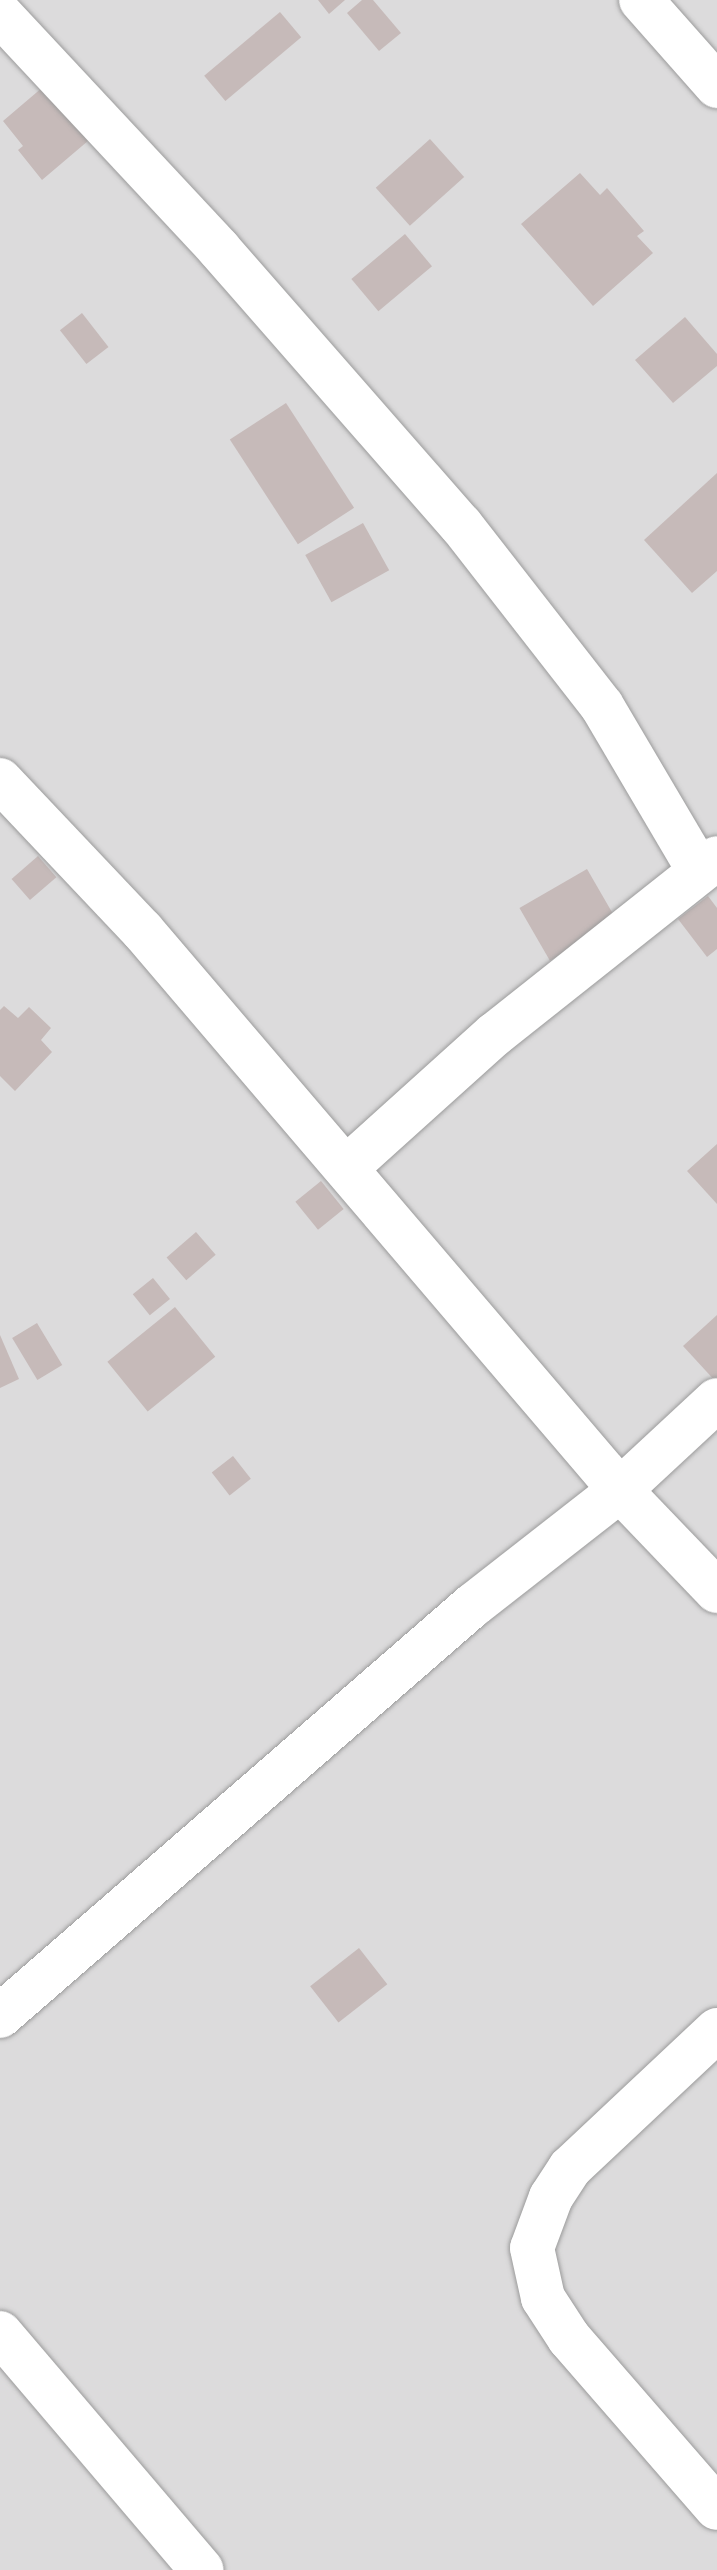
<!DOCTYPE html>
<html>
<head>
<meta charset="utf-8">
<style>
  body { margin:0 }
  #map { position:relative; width:717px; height:2570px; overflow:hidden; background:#eee9e5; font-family:Overpass,sans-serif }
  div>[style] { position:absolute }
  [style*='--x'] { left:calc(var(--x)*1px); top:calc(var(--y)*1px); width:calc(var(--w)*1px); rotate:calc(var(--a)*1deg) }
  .residential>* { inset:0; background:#dcdbdc; transform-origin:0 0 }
  .building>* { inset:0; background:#c6bab9; transform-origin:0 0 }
  .roads { filter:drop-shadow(0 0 2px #9b9b9b) drop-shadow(0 0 2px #9b9b9b) }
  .minor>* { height:44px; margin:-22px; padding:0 22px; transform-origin:22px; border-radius:22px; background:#fff }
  span { translate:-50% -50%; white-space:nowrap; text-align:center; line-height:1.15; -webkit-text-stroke:8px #fff; paint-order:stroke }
</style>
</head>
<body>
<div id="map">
  <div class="residential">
    <i style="left:0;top:0;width:717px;height:2570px"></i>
  </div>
  <div class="building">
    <i style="clip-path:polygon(318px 0,345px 0,329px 14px)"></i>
    <i style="clip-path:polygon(362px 0,373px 0,401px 33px,379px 51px,347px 13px)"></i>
    <i style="left:280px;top:12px;width:33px;height:99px;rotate:50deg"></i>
    <i style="clip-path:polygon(50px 81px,95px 135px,42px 180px,18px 150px,23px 146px,3px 121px)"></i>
    <i style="left:430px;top:139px;width:51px;height:73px;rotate:48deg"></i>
    <i style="clip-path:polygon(580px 173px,600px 195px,607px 188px,644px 231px,637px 236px,653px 253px,593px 306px,521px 224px)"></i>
    <i style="left:405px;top:234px;width:42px;height:70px;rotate:50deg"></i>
    <i style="left:82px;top:313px;width:43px;height:28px;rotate:52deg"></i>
    <i style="clip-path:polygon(685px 317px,717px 354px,717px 366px,673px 403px,635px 360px)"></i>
    <i style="left:286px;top:403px;width:125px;height:67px;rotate:57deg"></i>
    <i style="clip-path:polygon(717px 473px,717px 571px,692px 593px,644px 540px)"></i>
    <i style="left:363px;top:523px;width:54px;height:66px;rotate:61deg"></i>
    <i style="left:38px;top:856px;width:28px;height:35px;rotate:49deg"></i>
    <i style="left:587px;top:869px;width:61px;height:78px;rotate:60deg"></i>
    <i style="clip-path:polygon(708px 896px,717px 908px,717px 949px,707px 957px,678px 919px)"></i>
    <i style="clip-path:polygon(4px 1006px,18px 1018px,29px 1007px,51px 1028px,41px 1040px,52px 1052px,15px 1091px,0 1076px,0 1010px)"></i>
    <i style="clip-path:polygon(717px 1144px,717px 1204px,687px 1171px)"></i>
    <i style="left:321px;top:1181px;width:36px;height:33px;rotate:51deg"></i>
    <i style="left:196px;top:1232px;width:30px;height:39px;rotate:49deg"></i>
    <i style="left:153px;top:1278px;width:27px;height:26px;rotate:51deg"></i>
    <i style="left:175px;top:1307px;width:64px;height:87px;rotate:51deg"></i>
    <i style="clip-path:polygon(717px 1315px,717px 1383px,683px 1346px)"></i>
    <i style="left:37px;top:1323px;width:49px;height:29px;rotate:59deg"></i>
    <i style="clip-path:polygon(0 1335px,19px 1379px,0 1388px)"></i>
    <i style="left:233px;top:1456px;width:29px;height:27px;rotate:52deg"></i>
    <i style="left:359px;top:1948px;width:46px;height:62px;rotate:52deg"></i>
  </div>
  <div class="roads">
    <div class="minor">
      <i style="--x:641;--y:0;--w:115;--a:48.5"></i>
      <i style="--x:0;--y:14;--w:321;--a:47"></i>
      <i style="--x:219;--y:249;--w:367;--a:48.8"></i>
      <i style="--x:461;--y:525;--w:229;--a:52.1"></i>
      <i style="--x:602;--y:706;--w:191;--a:59.5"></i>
      <i style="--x:0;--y:780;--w:207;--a:46.6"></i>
      <i style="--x:142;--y:930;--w:736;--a:49.52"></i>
      <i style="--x:620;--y:1490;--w:140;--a:46.2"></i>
      <i style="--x:346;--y:1168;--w:200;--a:-42"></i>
      <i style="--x:495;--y:1034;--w:283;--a:-38.4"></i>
      <i style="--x:0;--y:2016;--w:627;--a:-40.99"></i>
      <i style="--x:473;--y:1605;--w:187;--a:-38"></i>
      <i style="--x:620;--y:1490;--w:132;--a:-42.9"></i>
      <i style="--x:717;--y:2030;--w:202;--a:136.8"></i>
      <i style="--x:570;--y:2168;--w:35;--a:123"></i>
      <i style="--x:551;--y:2197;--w:54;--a:110.4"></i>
      <i style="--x:532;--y:2248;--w:51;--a:77.6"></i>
      <i style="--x:543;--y:2298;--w:48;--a:57"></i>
      <i style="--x:569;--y:2338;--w:225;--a:49"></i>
      <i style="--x:0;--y:2333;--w:311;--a:49.6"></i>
    </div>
  </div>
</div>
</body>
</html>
